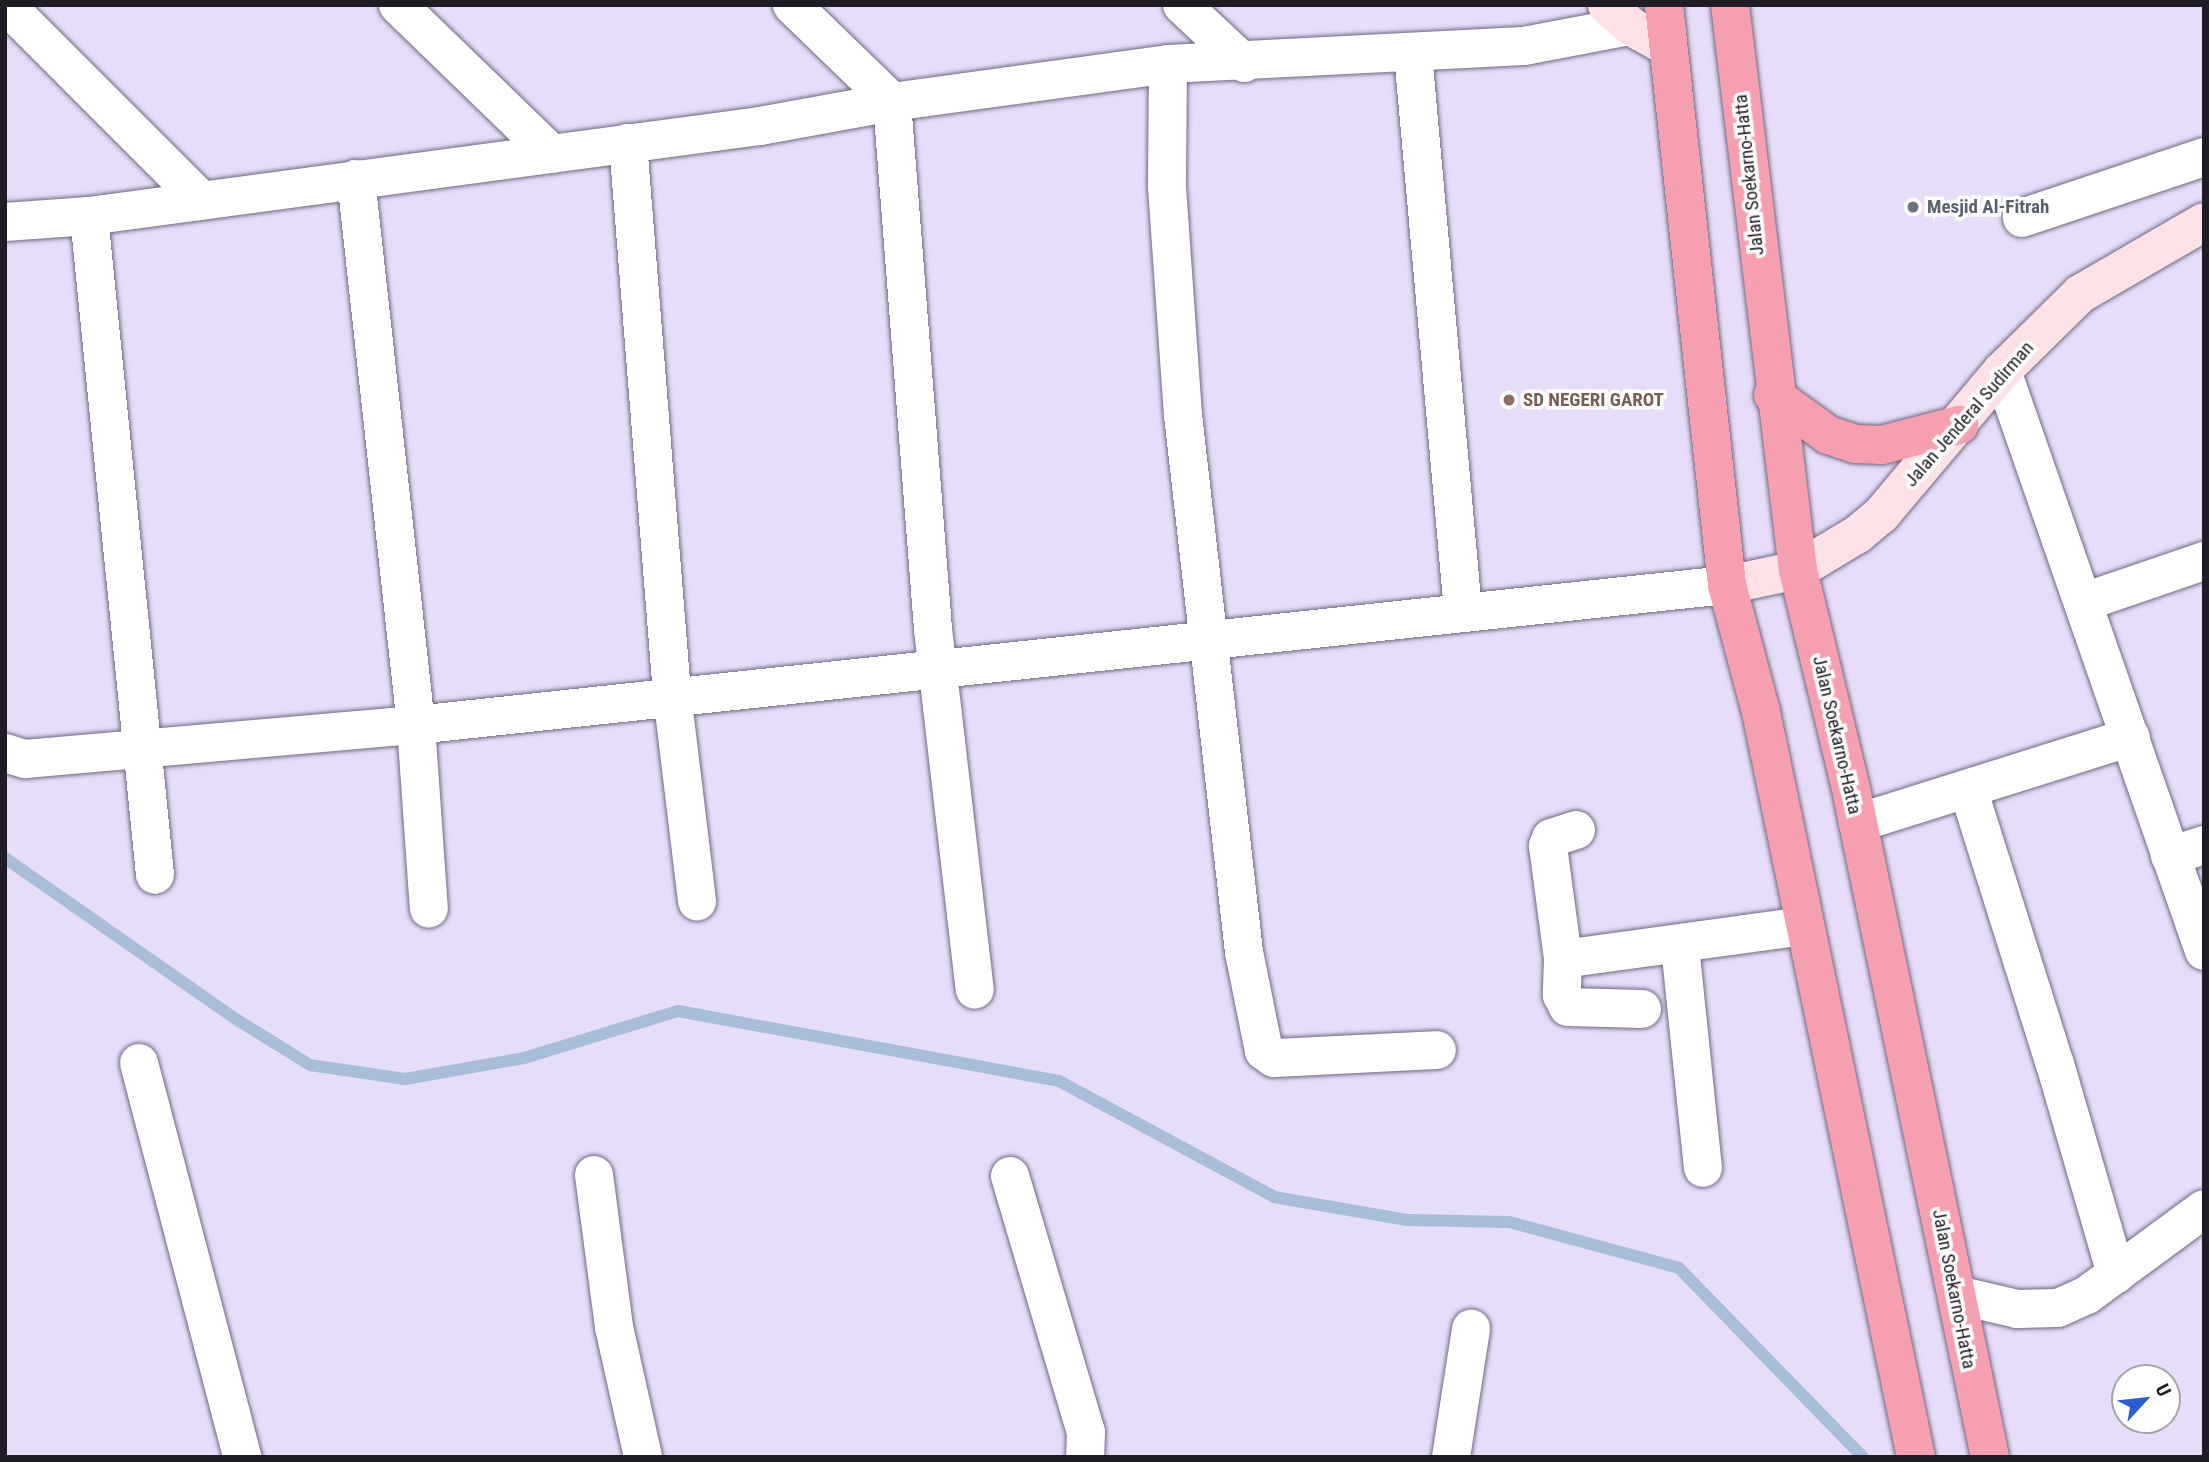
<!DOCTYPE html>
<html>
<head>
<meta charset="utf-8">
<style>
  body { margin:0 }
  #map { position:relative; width:2209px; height:1462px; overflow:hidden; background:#e6ddf9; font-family:"Roboto Condensed",sans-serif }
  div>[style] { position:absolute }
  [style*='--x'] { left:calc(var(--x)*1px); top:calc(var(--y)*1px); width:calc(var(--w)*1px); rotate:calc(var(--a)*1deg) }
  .stream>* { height:12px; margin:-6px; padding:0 6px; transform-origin:6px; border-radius:6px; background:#a8bdd8 }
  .roads { filter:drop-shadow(0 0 2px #706881) drop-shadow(0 0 2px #706881) }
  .street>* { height:38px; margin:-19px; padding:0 19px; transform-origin:19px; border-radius:19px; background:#fff }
  .secondary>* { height:38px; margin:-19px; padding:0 19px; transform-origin:19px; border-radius:19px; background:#fce2e7 }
  .highway>* { height:38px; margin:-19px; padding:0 19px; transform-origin:19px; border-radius:19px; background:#f59faf }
  .dots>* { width:19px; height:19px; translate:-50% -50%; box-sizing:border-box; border:4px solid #fff; border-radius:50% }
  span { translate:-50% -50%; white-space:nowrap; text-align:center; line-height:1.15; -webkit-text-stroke:7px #fff; paint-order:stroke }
  .street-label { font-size:19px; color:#201c26 }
  .worship-label { font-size:19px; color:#5b616d; font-weight:700 }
  .left { translate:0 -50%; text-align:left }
  .education-label { font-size:19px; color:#785e54; font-weight:700 }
  .frame { position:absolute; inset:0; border:7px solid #201c26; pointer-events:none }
  .north { position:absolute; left:2111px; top:1364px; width:70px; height:70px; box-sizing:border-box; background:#fff; border:2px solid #a6a4a8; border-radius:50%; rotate:63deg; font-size:19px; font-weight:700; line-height:28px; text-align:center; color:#201c26 }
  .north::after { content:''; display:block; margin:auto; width:24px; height:32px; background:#2960ce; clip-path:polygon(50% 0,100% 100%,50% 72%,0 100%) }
</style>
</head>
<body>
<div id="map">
  <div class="stream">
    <i style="--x:5;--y:858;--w:285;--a:34.9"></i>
    <i style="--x:239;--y:1021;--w:84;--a:31.8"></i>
    <i style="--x:310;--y:1065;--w:96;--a:8.4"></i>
    <i style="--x:405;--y:1079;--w:121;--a:-10"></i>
    <i style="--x:524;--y:1058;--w:161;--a:-17"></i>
    <i style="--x:678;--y:1011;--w:387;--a:10.4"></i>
    <i style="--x:1059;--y:1081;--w:244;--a:28.3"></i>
    <i style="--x:1274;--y:1197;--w:135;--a:9.8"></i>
    <i style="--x:1407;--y:1220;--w:102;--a:1.1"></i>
    <i style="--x:1509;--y:1222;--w:176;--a:15.1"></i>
    <i style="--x:1679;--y:1268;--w:264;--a:45.8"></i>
  </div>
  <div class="roads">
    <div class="street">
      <i style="--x:6;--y:5;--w:276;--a:45"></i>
      <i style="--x:398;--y:5;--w:214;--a:44.1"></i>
      <i style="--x:792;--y:5;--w:139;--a:44.1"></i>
      <i style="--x:892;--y:102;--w:529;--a:85.55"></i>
      <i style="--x:933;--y:629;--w:363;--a:83.4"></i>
      <i style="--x:1182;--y:5;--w:85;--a:43.1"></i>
      <i style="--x:1413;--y:54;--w:559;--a:84.87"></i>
      <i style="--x:1168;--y:64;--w:123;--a:90.5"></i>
      <i style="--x:1167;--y:187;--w:229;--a:86"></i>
      <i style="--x:1183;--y:415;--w:540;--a:83.52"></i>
      <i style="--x:1244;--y:952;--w:101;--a:78.6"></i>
      <i style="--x:1264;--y:1051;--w:12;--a:35"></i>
      <i style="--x:1274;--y:1058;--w:163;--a:-2.8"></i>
      <i style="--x:628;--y:143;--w:553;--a:85.43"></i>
      <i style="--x:672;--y:694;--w:209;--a:83.1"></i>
      <i style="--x:356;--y:179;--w:549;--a:83.73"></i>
      <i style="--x:416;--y:725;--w:184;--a:86"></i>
      <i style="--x:89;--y:216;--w:662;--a:84.28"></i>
      <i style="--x:2022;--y:218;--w:192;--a:-18.5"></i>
      <i style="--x:5;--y:222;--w:84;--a:-4.1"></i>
      <i style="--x:89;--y:216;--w:677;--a:-7.64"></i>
      <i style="--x:760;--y:126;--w:134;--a:-10.3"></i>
      <i style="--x:892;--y:102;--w:279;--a:-7.8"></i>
      <i style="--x:1168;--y:64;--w:356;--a:-2.9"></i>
      <i style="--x:1524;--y:46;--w:108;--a:-10.7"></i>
      <i style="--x:2002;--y:371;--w:614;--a:70.8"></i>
      <i style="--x:2084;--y:602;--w:127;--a:-18.9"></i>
      <i style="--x:5;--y:753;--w:21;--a:17"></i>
      <i style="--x:25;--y:759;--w:392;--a:-5"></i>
      <i style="--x:416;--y:725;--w:1318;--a:-6.1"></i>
      <i style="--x:1969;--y:792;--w:285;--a:72.5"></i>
      <i style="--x:2055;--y:1064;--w:219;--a:73.8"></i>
      <i style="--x:1858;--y:823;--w:286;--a:-17.5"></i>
      <i style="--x:1576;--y:830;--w:26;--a:162"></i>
      <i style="--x:1551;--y:838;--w:9;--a:111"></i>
      <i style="--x:1548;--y:846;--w:114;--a:82.4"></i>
      <i style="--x:1563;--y:959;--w:242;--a:-7.8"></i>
      <i style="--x:2170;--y:856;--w:36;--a:-18"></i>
      <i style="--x:1680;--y:946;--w:223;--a:84.1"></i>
      <i style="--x:1563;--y:959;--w:36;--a:92"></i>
      <i style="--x:1562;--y:995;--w:13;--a:63"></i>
      <i style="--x:1568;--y:1007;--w:74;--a:1.5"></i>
      <i style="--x:139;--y:1063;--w:407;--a:75.3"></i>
      <i style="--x:594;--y:1175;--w:153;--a:82.5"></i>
      <i style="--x:614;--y:1327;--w:133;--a:77.4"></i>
      <i style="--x:1010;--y:1176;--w:267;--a:73.5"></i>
      <i style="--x:1086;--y:1432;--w:25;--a:92"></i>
      <i style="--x:1957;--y:1295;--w:62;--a:13.1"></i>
      <i style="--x:2017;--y:1309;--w:41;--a:-1.4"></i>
      <i style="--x:2058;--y:1308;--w:32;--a:-24"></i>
      <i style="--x:2087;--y:1295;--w:145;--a:-36.3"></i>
      <i style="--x:1451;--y:1457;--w:130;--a:-81.1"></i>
    </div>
    <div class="secondary">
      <i style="--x:1607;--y:5;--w:31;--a:42"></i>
      <i style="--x:1630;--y:26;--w:43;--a:28.9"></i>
      <i style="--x:1727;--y:585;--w:73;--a:-11.9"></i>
      <i style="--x:1798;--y:570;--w:70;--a:-31"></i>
      <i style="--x:1858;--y:534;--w:30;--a:-40"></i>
      <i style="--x:1881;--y:515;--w:188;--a:-50"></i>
      <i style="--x:2002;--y:371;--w:110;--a:-44.6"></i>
      <i style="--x:2080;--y:294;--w:143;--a:-30.1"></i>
    </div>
    <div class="highway">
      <i style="--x:1664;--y:5;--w:583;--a:83.8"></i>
      <i style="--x:1727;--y:585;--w:131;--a:75"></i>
      <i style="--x:1761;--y:712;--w:761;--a:78.25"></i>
      <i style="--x:1730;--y:5;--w:569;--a:83.14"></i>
      <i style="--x:1798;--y:570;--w:230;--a:76.4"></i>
      <i style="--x:1852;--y:794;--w:677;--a:78.24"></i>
      <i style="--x:1773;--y:395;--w:68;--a:36"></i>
      <i style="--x:1828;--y:435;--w:28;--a:18"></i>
      <i style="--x:1855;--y:444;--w:27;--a:2"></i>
      <i style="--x:1882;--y:445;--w:80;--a:-14.6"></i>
    </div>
  </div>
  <div class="dots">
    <i style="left:1913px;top:207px;background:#6b7280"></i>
    <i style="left:1509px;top:400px;background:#8d6e63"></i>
  </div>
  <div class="street-label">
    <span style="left:1749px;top:175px;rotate:-96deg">Jalan Soekarno-Hatta</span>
    <span style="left:1969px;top:414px;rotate:-49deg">Jalan Jenderal Sudirman</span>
    <span style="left:1837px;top:735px;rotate:77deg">Jalan Soekarno-Hatta</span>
    <span style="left:1954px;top:1289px;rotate:79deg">Jalan Soekarno-Hatta</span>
  </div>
  <div class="worship-label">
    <span class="left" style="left:1927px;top:207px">Mesjid Al-Fitrah</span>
  </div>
  <div class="education-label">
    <span class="left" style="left:1523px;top:400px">SD NEGERI GAROT</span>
  </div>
  <div class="frame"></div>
  <div class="north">U</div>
</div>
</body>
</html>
